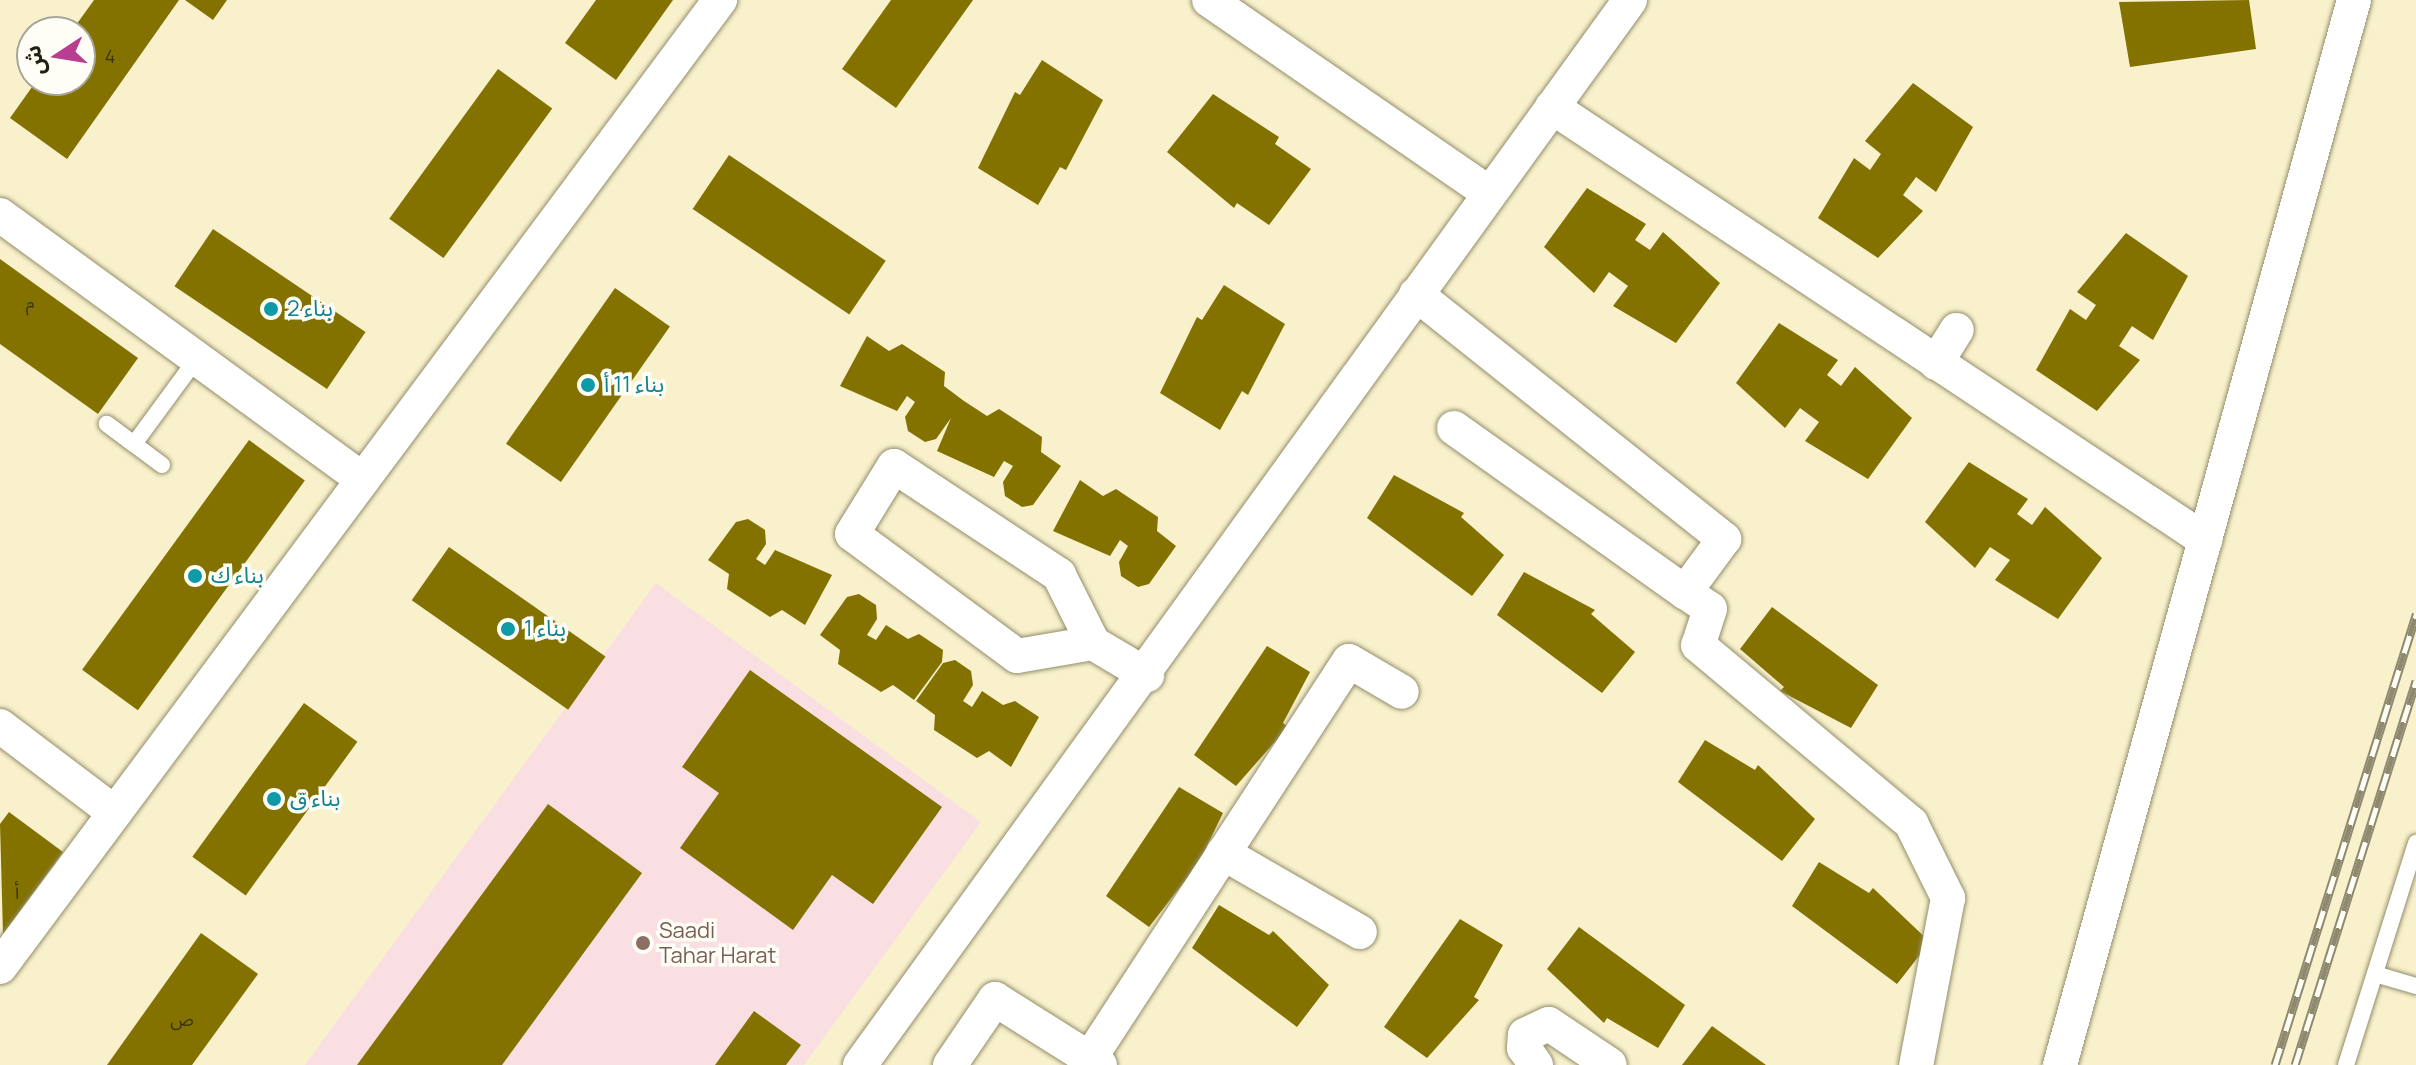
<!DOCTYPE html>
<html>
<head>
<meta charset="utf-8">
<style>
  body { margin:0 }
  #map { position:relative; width:2416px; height:1065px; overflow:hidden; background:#f8f1cc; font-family:Manrope,"Noto Sans Arabic",sans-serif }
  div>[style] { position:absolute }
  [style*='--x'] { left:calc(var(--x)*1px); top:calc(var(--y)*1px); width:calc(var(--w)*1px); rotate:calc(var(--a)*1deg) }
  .education>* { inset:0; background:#f9dfe2 }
  .building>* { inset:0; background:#837100; transform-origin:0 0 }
  .roads { filter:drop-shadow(0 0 2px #938d6b) drop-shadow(0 0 2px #938d6b) }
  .service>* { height:16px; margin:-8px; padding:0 8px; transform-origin:8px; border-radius:8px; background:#fff }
  .minor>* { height:34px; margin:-17px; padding:0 17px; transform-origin:17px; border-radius:17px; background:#fff }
  .rail>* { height:9px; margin-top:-4.5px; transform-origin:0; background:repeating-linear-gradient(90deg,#fffef6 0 18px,#8e896f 0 36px); box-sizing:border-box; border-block:2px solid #8e896f }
  .dots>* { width:22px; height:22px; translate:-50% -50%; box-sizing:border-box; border:4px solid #fffef6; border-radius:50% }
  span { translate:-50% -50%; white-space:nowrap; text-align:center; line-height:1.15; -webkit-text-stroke:7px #fffef6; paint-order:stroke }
  .number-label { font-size:18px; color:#3a340d }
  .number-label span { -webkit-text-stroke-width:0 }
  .culture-label { font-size:22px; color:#0d838f }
  .left { translate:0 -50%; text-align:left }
  .education-label { font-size:22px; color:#785e54 }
  .north { position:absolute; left:16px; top:16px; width:80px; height:80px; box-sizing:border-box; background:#fffef6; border:2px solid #a7a59a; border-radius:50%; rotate:258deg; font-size:22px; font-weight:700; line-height:32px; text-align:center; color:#221f11 }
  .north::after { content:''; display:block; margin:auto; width:28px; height:36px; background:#b73e91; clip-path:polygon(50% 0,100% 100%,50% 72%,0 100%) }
</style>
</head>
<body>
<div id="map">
  <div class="education">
    <i style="clip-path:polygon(656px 583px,981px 822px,804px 1065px,305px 1065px)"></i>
  </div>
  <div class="building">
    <i style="clip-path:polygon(94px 0,179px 0,67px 159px,10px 118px,37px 80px,80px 80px,80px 32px,71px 32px)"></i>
    <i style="clip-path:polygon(185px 0,227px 0,213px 20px)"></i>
    <i style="clip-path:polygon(596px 0,673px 0,616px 80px,565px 43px)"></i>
    <i style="clip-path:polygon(891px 0,973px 0,896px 108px,842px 69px)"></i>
    <i style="clip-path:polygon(2249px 0,2256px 49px,2130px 67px,2119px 2px)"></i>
    <i style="clip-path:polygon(1042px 60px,1103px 100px,1066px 170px,1060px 167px,1038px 205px,978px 168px,1015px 92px,1020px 95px)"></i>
    <i style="left:498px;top:69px;width:67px;height:185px;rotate:36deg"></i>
    <i style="clip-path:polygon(1913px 83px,1973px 127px,1936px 192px,1916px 177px,1903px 195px,1923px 211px,1878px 258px,1818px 218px,1854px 158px,1870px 170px,1881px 154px,1865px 141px)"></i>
    <i style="clip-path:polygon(1213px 94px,1279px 137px,1275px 144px,1311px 169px,1269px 225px,1237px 203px,1234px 208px,1167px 152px)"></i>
    <i style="left:729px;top:155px;width:189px;height:65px;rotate:34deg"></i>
    <i style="clip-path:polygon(1587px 188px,1646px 224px,1635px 240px,1650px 250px,1663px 232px,1720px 283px,1676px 343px,1613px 306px,1628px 286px,1609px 272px,1594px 293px,1544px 247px)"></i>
    <i style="left:213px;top:229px;width:184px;height:69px;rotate:34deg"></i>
    <i style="clip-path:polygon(2126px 233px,2188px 276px,2153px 340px,2132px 326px,2119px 346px,2140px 360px,2097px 411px,2036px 370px,2070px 309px,2086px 320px,2096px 305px,2077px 292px)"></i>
    <i style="clip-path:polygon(0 259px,138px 358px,98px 414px,0 344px)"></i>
    <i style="clip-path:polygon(1224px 285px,1285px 324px,1248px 395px,1242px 391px,1220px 430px,1160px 393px,1197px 317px,1202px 320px)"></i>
    <i style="left:615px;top:288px;width:67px;height:190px;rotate:35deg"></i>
    <i style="clip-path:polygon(1779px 323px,1838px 360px,1827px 375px,1841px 386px,1855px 367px,1912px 418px,1868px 479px,1805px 441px,1819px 422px,1800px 408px,1785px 428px,1736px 383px)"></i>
    <i style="clip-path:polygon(867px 336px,889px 351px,902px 344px,945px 372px,944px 386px,964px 401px,987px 416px,999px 409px,1042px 437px,1041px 452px,1061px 466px,1033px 505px,1022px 507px,1005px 496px,1003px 482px,1013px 466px,1004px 461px,994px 477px,937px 451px,951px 418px,936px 439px,925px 442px,908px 431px,905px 417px,915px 402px,907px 396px,897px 411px,840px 386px)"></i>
    <i style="left:249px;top:440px;width:69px;height:284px;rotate:36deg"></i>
    <i style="clip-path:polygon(1969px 462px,2028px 499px,2017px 514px,2032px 525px,2045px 507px,2102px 558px,2058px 619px,1995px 580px,2010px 560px,1990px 547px,1975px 568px,1925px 522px)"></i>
    <i style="clip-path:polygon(1394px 475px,1464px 513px,1461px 517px,1504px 555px,1472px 596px,1367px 518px)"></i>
    <i style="clip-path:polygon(1080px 480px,1103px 496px,1116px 489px,1158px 517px,1157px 531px,1176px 546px,1149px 584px,1138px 587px,1121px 576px,1119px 562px,1128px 546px,1120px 540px,1110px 556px,1053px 531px)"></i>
    <i style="clip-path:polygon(748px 519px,765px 530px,766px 544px,756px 559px,765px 565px,775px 550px,832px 575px,805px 625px,782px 610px,770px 617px,727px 589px,729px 574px,708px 560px,736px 522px)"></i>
    <i style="left:449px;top:547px;width:191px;height:65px;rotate:35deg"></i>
    <i style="clip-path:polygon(1524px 572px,1595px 610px,1591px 614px,1635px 652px,1602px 693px,1497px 615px)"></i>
    <i style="clip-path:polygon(859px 594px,876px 605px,877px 619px,867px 635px,876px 640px,886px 625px,908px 639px,919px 634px,943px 650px,942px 662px,914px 700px,893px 685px,881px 692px,838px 664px,840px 650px,820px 635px,847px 597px)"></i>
    <i style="clip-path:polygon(1772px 607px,1878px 685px,1851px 728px,1780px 691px,1784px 687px,1740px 649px)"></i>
    <i style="clip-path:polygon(1267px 646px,1310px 672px,1283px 723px,1288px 727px,1236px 786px,1194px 755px)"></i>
    <i style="clip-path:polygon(955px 660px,971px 671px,973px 685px,963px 701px,972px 707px,982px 691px,1003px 705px,1015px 701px,1039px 717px,1011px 767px,989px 751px,977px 758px,934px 730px,935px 715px,916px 701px,943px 663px)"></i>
    <i style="clip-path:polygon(750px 670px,942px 807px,873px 904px,832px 875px,793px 930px,680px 848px,719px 793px,682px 767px)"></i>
    <i style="left:304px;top:703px;width:66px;height:190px;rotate:36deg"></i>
    <i style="clip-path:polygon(1705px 740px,1755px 770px,1758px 765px,1815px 819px,1782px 861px,1678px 782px)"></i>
    <i style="clip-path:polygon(1179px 787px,1223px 813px,1188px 885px,1184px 882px,1149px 927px,1106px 896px)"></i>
    <i style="clip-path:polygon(548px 804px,642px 873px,502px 1065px,357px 1065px)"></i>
    <i style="clip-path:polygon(9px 812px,63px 852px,3px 934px,0 824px)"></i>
    <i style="clip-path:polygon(1819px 862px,1869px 893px,1873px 888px,1930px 942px,1897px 984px,1792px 906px)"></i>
    <i style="clip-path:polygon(1219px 905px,1269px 935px,1273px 931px,1329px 985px,1297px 1027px,1192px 948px)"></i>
    <i style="clip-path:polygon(1460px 919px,1503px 945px,1474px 997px,1479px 1000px,1427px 1058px,1384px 1027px)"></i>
    <i style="clip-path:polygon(1579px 927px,1685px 1005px,1658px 1048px,1607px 1018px,1604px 1023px,1547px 969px)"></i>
    <i style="clip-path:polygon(201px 933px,258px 974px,192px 1065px,107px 1065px)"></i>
    <i style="clip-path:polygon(754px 1011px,801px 1045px,786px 1065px,715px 1065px)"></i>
    <i style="clip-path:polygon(1712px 1026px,1766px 1065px,1682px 1065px)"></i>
  </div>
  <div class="roads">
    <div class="service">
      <i style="--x:162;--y:465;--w:69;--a:-143.3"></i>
      <i style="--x:107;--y:424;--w:34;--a:37"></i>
      <i style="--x:134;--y:444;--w:103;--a:-53.7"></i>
      <i style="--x:2375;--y:974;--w:43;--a:16.3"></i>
      <i style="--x:2346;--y:1065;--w:233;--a:-72.5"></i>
    </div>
    <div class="minor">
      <i style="--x:1209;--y:0;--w:338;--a:34.6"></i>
      <i style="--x:1552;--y:107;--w:784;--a:33.55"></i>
      <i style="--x:0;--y:215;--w:449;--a:36.1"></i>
      <i style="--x:1416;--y:294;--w:394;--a:38.5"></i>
      <i style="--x:1724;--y:539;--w:66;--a:126.3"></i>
      <i style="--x:1685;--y:592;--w:30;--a:34"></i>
      <i style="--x:1710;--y:609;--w:38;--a:108"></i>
      <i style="--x:1698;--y:645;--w:278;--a:39.9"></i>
      <i style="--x:1911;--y:823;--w:84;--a:63.7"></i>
      <i style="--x:1948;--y:898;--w:170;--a:100.8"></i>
      <i style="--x:1936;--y:363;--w:39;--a:-58"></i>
      <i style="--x:1454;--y:428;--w:283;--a:35.4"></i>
      <i style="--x:1093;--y:643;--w:77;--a:170.3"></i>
      <i style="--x:1017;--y:656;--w:205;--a:-143.5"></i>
      <i style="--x:852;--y:534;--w:80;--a:-58.3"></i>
      <i style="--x:894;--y:466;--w:198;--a:33.4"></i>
      <i style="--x:1059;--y:575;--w:76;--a:63.4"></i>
      <i style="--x:1093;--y:643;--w:63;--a:30.7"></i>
      <i style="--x:0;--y:726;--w:144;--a:37.1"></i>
      <i style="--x:1223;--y:853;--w:158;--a:30"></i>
      <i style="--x:0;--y:967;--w:1206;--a:-53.33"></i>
      <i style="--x:1090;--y:1058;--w:474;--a:-56.9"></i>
      <i style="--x:1349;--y:661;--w:61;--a:30.3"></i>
      <i style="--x:860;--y:1065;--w:1314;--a:-54.13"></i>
      <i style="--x:950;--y:1065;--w:80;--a:-55.7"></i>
      <i style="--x:995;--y:999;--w:124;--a:32.2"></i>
      <i style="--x:1536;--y:1065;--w:21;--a:-125"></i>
      <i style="--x:1524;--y:1048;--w:13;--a:-86"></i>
      <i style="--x:1525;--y:1035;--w:26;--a:-25"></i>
      <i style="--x:1549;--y:1024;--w:73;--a:33.9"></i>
      <i style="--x:2060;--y:1065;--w:1105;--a:-74.57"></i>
    </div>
  </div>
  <div class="rail">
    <i style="--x:2275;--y:1065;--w:473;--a:-72.6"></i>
    <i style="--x:2295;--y:1065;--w:403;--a:-72.5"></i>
  </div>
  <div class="dots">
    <i style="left:271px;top:309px;background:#0f9aa8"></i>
    <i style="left:588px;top:385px;background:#0f9aa8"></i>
    <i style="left:195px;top:576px;background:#0f9aa8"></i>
    <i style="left:508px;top:629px;background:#0f9aa8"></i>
    <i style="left:274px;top:799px;background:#0f9aa8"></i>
    <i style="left:643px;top:943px;background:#8d6e63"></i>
  </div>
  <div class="number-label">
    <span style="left:110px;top:56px">4</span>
    <span style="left:30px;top:301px">م</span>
    <span style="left:17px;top:892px">أ</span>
    <span style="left:182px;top:1019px">ص</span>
  </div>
  <div class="culture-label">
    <span class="left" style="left:287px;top:309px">بناء 2</span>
    <span class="left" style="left:604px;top:385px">بناء 11 أ</span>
    <span class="left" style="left:211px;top:576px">بناء ك</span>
    <span class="left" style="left:524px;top:629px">بناء 1</span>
    <span class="left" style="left:290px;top:799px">بناء ق</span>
  </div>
  <div class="education-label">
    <span class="left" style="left:659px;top:943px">Saadi<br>Tahar Harat</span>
  </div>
  <div class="north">ش</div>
</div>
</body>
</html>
